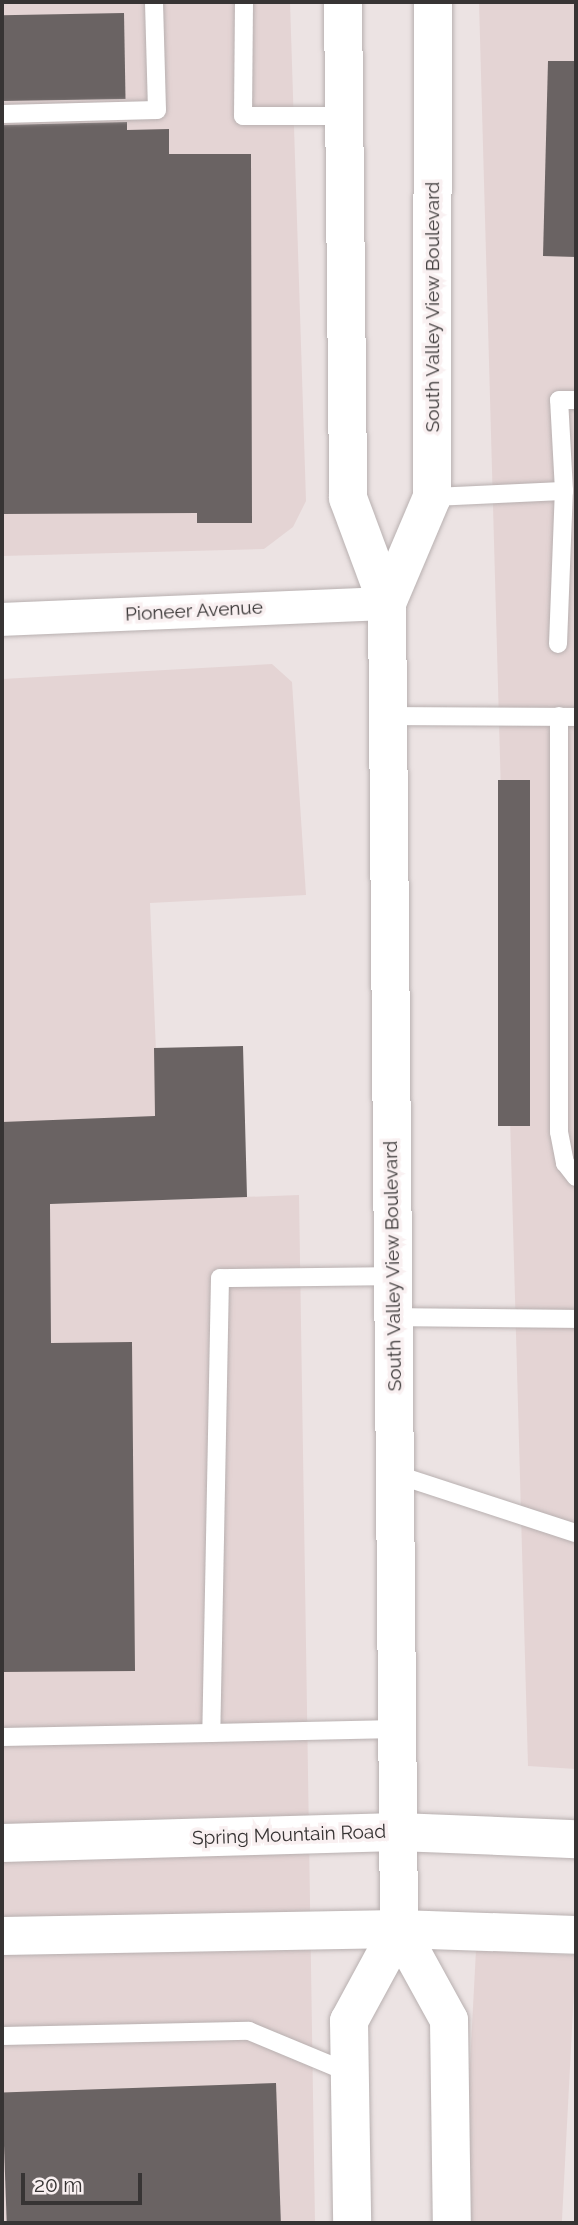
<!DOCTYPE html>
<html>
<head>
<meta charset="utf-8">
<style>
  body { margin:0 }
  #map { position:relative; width:578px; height:2225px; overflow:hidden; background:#ece3e3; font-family:Raleway,sans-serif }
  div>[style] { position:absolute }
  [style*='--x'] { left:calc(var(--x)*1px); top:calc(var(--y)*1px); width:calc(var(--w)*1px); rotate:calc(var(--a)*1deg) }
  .built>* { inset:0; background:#e4d4d4; transform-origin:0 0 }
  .building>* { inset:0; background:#6a6363; transform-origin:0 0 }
  .roads { filter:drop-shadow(0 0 2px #b8b0b0) drop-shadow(0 0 2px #b8b0b0) }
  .service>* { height:18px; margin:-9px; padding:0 9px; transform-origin:9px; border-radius:9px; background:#fff }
  .minor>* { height:33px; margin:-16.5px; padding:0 16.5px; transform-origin:16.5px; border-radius:16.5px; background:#fff }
  .secondary>* { height:38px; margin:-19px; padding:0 19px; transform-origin:19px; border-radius:19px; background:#fff }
  .primary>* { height:38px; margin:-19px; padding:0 19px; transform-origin:19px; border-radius:19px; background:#fff }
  span { translate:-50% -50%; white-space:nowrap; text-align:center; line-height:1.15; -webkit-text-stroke:7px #f9f0f1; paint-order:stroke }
  .street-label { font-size:19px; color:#373434 }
  .frame { position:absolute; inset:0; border:4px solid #373434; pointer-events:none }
  .scale { position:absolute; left:21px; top:2173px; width:121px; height:32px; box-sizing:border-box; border:4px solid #373434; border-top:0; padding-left:9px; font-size:21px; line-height:24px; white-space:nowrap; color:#373434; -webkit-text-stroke:5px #f9f0f1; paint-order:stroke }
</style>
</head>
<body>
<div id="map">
  <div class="built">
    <i style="clip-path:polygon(2px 2px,290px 2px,306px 501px,293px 527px,264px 549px,2px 556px)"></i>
    <i style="clip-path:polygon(479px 2px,576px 2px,576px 1769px,528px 1766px)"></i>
    <i style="clip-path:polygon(272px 664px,292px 682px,306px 895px,150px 903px,162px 1200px,299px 1195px,315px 2223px,2px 2223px,2px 679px)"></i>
    <i style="left:476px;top:1950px;width:100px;height:273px;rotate:3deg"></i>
  </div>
  <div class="building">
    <i style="left:124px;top:13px;width:86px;height:122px;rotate:89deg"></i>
    <i style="clip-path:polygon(548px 61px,576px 61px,576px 257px,543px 256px)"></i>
    <i style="clip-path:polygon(127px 122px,127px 130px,169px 129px,169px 154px,251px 154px,252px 523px,197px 523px,197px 513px,2px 514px,2px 125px)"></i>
    <i style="left:498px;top:780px;width:32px;height:346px"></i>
    <i style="clip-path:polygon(243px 1046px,247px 1197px,50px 1204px,51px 1343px,132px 1342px,135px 1671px,2px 1672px,2px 1122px,155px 1116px,154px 1048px)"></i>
    <i style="left:276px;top:2083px;width:140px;height:274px;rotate:88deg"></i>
  </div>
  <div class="roads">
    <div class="service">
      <i style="--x:244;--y:2;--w:114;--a:90.5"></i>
      <i style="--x:243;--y:116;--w:101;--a:0"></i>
      <i style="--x:2;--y:114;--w:155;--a:-1.5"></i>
      <i style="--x:157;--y:110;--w:108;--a:-91.6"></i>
      <i style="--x:432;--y:497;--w:132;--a:-2.6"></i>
      <i style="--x:564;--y:491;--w:91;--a:-93.1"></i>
      <i style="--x:559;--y:400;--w:17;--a:0"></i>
      <i style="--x:558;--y:644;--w:153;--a:-87.8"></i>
      <i style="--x:388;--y:716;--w:188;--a:0.3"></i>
      <i style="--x:559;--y:716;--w:416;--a:90"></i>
      <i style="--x:559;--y:1132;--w:32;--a:79"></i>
      <i style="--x:565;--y:1163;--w:18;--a:52"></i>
      <i style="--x:393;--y:1276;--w:173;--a:179.3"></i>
      <i style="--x:220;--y:1278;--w:455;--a:91.1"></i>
      <i style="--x:211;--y:1733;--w:186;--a:-1.2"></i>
      <i style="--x:393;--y:1317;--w:183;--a:0.6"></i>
      <i style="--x:395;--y:1474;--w:190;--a:18.1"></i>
      <i style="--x:2;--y:1737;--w:209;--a:-1.1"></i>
      <i style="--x:2;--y:2036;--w:247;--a:-1.2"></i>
      <i style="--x:249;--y:2031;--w:109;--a:22.6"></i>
    </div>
    <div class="minor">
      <i style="--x:2;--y:619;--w:385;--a:-2.4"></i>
    </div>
    <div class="secondary">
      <i style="--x:2;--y:1843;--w:396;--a:-1.6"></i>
      <i style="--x:398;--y:1832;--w:178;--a:2.3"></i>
      <i style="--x:2;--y:1936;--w:397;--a:-1"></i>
      <i style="--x:399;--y:1929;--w:177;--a:1.9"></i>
    </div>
    <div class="primary">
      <i style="--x:343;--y:2;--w:496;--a:89.4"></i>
      <i style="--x:348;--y:498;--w:112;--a:69.6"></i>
      <i style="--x:387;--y:603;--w:1326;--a:89.48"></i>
      <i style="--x:399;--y:1929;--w:105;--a:118.5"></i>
      <i style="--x:349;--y:2021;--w:202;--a:89.1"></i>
      <i style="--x:387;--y:603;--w:115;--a:-67"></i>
      <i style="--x:432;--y:497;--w:495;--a:-89.9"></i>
      <i style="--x:399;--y:1929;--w:104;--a:61.2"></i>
      <i style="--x:449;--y:2020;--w:203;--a:89.2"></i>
    </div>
  </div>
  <div class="street-label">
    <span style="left:433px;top:307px;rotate:-90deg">South Valley View Boulevard</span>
    <span style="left:194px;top:611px;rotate:-3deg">Pioneer Avenue</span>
    <span style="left:393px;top:1266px;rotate:-91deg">South Valley View Boulevard</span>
    <span style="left:289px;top:1835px;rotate:-2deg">Spring Mountain Road</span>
  </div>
  <div class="frame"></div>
  <div class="scale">20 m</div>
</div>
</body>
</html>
